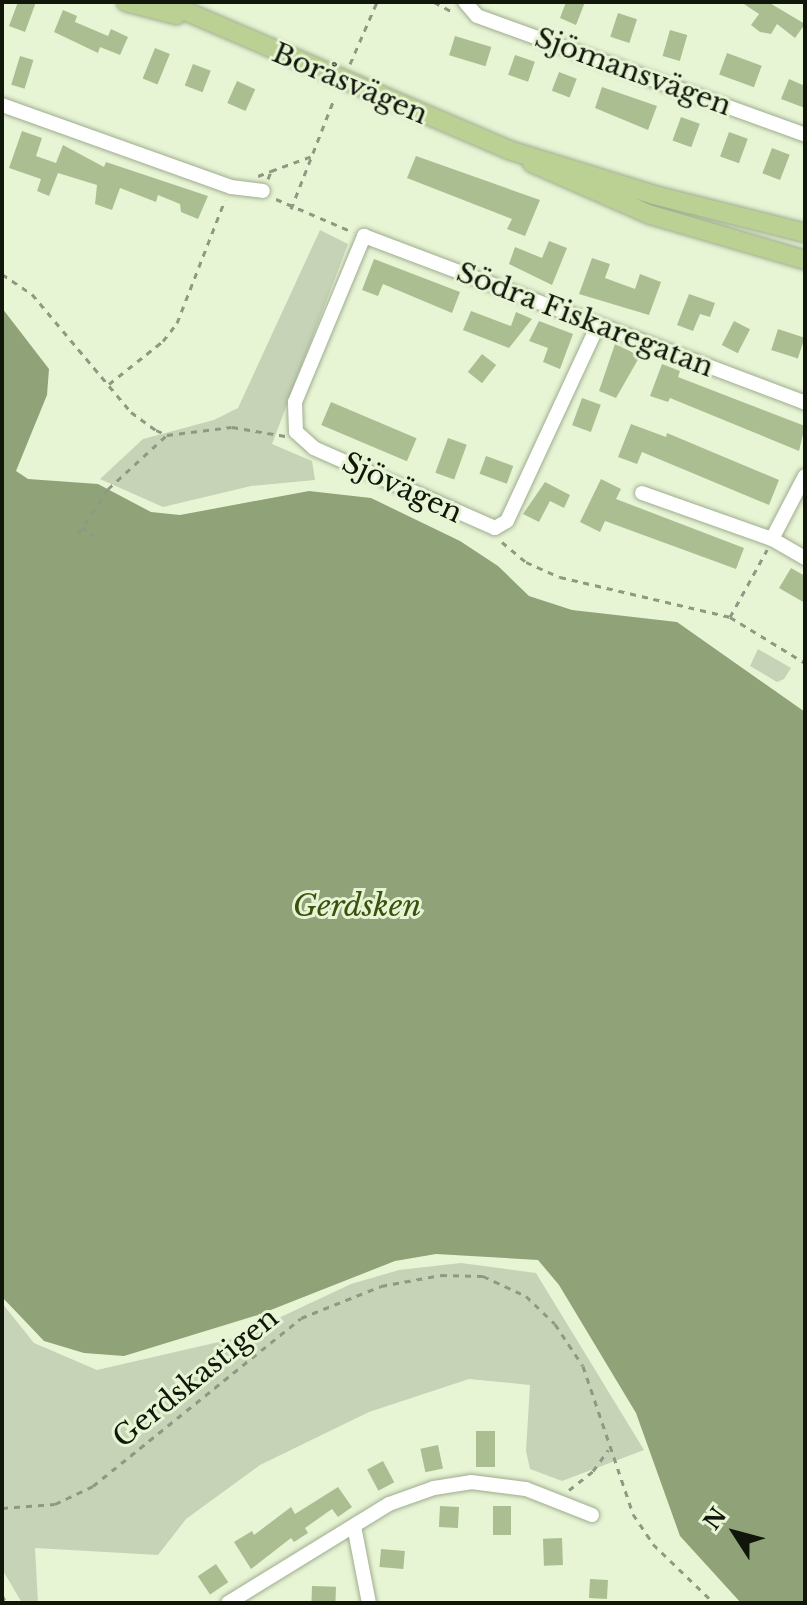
<!DOCTYPE html>
<html>
<head>
<meta charset="utf-8">
<style>
  body { margin:0 }
  #map { position:relative; width:807px; height:1605px; overflow:hidden; background:#e7f5d5; font-family:"Libre Baskerville",serif }
  div>[style] { position:absolute }
  [style*='--x'] { left:calc(var(--x)*1px); top:calc(var(--y)*1px); width:calc(var(--w)*1px); rotate:calc(var(--a)*1deg) }
  .green>* { inset:0; background:#c6d3b6 }
  .water>* { inset:0; background:#90a277 }
  .building>* { inset:0; background:#abbe92; transform-origin:0 0 }
  .path>* { height:3px; margin-top:-1.5px; transform-origin:0; background:repeating-linear-gradient(90deg,#8f9982 0 6px,transparent 0 12px) }
  .roads { filter:drop-shadow(0 0 2px #9fac8e) drop-shadow(0 0 2px #9fac8e) }
  .minor>* { height:14px; margin:-7px; padding:0 7px; transform-origin:7px; border-radius:7px; background:#fff }
  .major>* { height:18px; margin:-9px; padding:0 9px; transform-origin:9px; border-radius:9px; background:#bbd194 }
  span { translate:-50% -50%; white-space:nowrap; text-align:center; line-height:1.15; -webkit-text-stroke:6px #e7f5d5; paint-order:stroke }
  .street-label { font-size:28px; color:#11160b }
  .water-label { font-size:30px; color:#3b510e; font-style:italic }
  .frame { position:absolute; inset:0; border:4px solid #11160b; pointer-events:none }
  .north { position:absolute; left:695px; top:1493px; width:80px; height:80px; -webkit-text-stroke:6px #e7f5d5; paint-order:stroke; rotate:306deg; font-size:22px; font-weight:700; line-height:32px; text-align:center; color:#11160b }
  .north::after { content:''; display:block; margin:auto; width:28px; height:36px; background:#11160b; clip-path:polygon(50% 0,100% 100%,50% 72%,0 100%) }
</style>
</head>
<body>
<div id="map">
  <div class="green">
    <i style="clip-path:polygon(320px 230px,348px 244px,272px 444px,312px 461px,315px 480px,251px 486px,163px 507px,100px 479px,143px 439px,214px 420px,238px 408px)"></i>
    <i style="clip-path:polygon(758px 649px,791px 668px,784px 679px,777px 682px,750px 666px)"></i>
    <i style="clip-path:polygon(461px 1263px,536px 1273px,644px 1450px,562px 1481px,530px 1469px,526px 1451px,530px 1385px,469px 1379px,369px 1412px,260px 1465px,186px 1519px,158px 1555px,35px 1548px,38px 1603px,22px 1603px,2px 1569px,2px 1303px,34px 1343px,97px 1370px,236px 1338px,351px 1284px,399px 1270px)"></i>
  </div>
  <div class="water">
    <i style="clip-path:polygon(2px 308px,49px 369px,47px 395px,16px 471px,28px 479px,98px 484px,151px 512px,180px 515px,309px 491px,371px 498px,460px 541px,498px 566px,529px 596px,572px 610px,677px 622px,805px 712px,805px 1603px,741px 1603px,680px 1536px,636px 1413px,559px 1285px,538px 1260px,436px 1254px,395px 1261px,258px 1315px,124px 1356px,84px 1353px,44px 1341px,2px 1297px)"></i>
  </div>
  <div class="building">
    <i style="clip-path:polygon(18px 2px,36px 2px,25px 32px,9px 26px)"></i>
    <i style="clip-path:polygon(566px 2px,585px 2px,576px 25px,560px 18px)"></i>
    <i style="clip-path:polygon(741px 2px,768px 2px,805px 24px,795px 38px,777px 24px,771px 34px,760px 32px,751px 25px,759px 14px)"></i>
    <i style="clip-path:polygon(63px 10px,77px 16px,75px 22px,108px 36px,111px 29px,128px 37px,120px 55px,100px 47px,98px 53px,54px 32px)"></i>
    <i style="left:618px;top:13px;width:20px;height:25px;rotate:18deg"></i>
    <i style="left:670px;top:30px;width:18px;height:27px;rotate:16deg"></i>
    <i style="left:455px;top:36px;width:38px;height:20px;rotate:17deg"></i>
    <i style="left:155px;top:48px;width:16px;height:33px;rotate:22deg"></i>
    <i style="left:727px;top:53px;width:37px;height:23px;rotate:20deg"></i>
    <i style="left:515px;top:55px;width:21px;height:21px;rotate:19deg"></i>
    <i style="left:20px;top:56px;width:14px;height:30px;rotate:17deg"></i>
    <i style="left:193px;top:64px;width:19px;height:23px;rotate:21deg"></i>
    <i style="left:559px;top:72px;width:19px;height:20px;rotate:21deg"></i>
    <i style="clip-path:polygon(789px 79px,805px 86px,805px 108px,781px 99px)"></i>
    <i style="left:237px;top:81px;width:20px;height:24px;rotate:24deg"></i>
    <i style="clip-path:polygon(602px 87px,657px 106px,648px 130px,595px 108px)"></i>
    <i style="left:681px;top:117px;width:20px;height:25px;rotate:20deg"></i>
    <i style="clip-path:polygon(22px 131px,42px 138px,36px 156px,56px 163px,63px 145px,104px 167px,106px 162px,208px 196px,198px 219px,181px 212px,180px 204px,158px 195px,156px 202px,120px 188px,112px 210px,95px 204px,97px 185px,58px 173px,49px 196px,37px 191px,41px 179px,9px 168px)"></i>
    <i style="left:729px;top:132px;width:20px;height:26px;rotate:20deg"></i>
    <i style="left:772px;top:148px;width:19px;height:27px;rotate:21deg"></i>
    <i style="clip-path:polygon(416px 156px,540px 200px,525px 236px,507px 229px,512px 219px,407px 178px)"></i>
    <i style="clip-path:polygon(549px 241px,567px 248px,552px 285px,509px 264px,515px 247px,542px 258px)"></i>
    <i style="clip-path:polygon(592px 258px,610px 264px,605px 278px,635px 289px,640px 274px,661px 282px,649px 315px,579px 294px)"></i>
    <i style="clip-path:polygon(374px 259px,460px 292px,452px 313px,383px 284px,378px 296px,362px 290px)"></i>
    <i style="clip-path:polygon(689px 294px,715px 303px,710px 317px,700px 314px,693px 331px,677px 325px)"></i>
    <i style="clip-path:polygon(471px 311px,511px 326px,516px 312px,532px 319px,509px 348px,463px 330px)"></i>
    <i style="clip-path:polygon(539px 321px,573px 334px,560px 369px,543px 362px,548px 348px,529px 341px)"></i>
    <i style="left:734px;top:321px;width:18px;height:27px;rotate:27deg"></i>
    <i style="left:778px;top:329px;width:28px;height:22px;rotate:18deg"></i>
    <i style="clip-path:polygon(615px 344px,640px 356px,616px 398px,599px 391px)"></i>
    <i style="left:482px;top:354px;width:18px;height:23px;rotate:38deg"></i>
    <i style="clip-path:polygon(662px 364px,680px 371px,678px 377px,805px 426px,799px 451px,670px 398px,668px 402px,650px 396px)"></i>
    <i style="left:582px;top:398px;width:20px;height:29px;rotate:20deg"></i>
    <i style="left:331px;top:402px;width:93px;height:25px;rotate:23deg"></i>
    <i style="clip-path:polygon(631px 424px,666px 437px,667px 433px,779px 480px,769px 505px,642px 452px,637px 464px,618px 457px)"></i>
    <i style="left:448px;top:438px;width:20px;height:37px;rotate:20deg"></i>
    <i style="left:486px;top:456px;width:29px;height:19px;rotate:20deg"></i>
    <i style="clip-path:polygon(601px 479px,621px 489px,616px 499px,744px 548px,736px 569px,605px 521px,600px 532px,580px 522px)"></i>
    <i style="clip-path:polygon(545px 482px,570px 495px,564px 508px,550px 501px,539px 522px,523px 514px)"></i>
    <i style="clip-path:polygon(791px 568px,805px 576px,805px 603px,779px 588px)"></i>
    <i style="left:476px;top:1431px;width:19px;height:36px"></i>
    <i style="left:438px;top:1445px;width:24px;height:18px;rotate:78deg"></i>
    <i style="left:383px;top:1461px;width:24px;height:18px;rotate:62deg"></i>
    <i style="clip-path:polygon(338px 1487px,352px 1507px,338px 1517px,332px 1509px,305px 1528px,308px 1533px,294px 1542px,291px 1538px,251px 1569px,234px 1542px,252px 1531px,254px 1535px,291px 1507px,295px 1514px)"></i>
    <i style="left:440px;top:1506px;width:19px;height:21px;rotate:3deg"></i>
    <i style="left:493px;top:1506px;width:18px;height:29px"></i>
    <i style="left:562px;top:1538px;width:27px;height:19px;rotate:88deg"></i>
    <i style="left:381px;top:1549px;width:24px;height:18px;rotate:5deg"></i>
    <i style="left:216px;top:1564px;width:22px;height:22px;rotate:56deg"></i>
    <i style="left:590px;top:1579px;width:18px;height:19px;rotate:3deg"></i>
    <i style="left:312px;top:1586px;width:24px;height:17px;rotate:2deg"></i>
  </div>
  <div class="path">
    <i style="--x:434;--y:2;--w:21;--a:28"></i>
    <i style="--x:350;--y:64;--w:68;--a:-66.5"></i>
    <i style="--x:258;--y:176;--w:14;--a:-21"></i>
    <i style="--x:268;--y:179;--w:9;--a:-69"></i>
    <i style="--x:271;--y:171;--w:44;--a:-20.1"></i>
    <i style="--x:276;--y:199;--w:84;--a:23.2"></i>
    <i style="--x:291;--y:209;--w:118;--a:-68.6"></i>
    <i style="--x:2;--y:274;--w:36;--a:34"></i>
    <i style="--x:32;--y:294;--w:154;--a:50"></i>
    <i style="--x:131;--y:412;--w:31;--a:36"></i>
    <i style="--x:156;--y:430;--w:12;--a:24"></i>
    <i style="--x:167;--y:435;--w:65;--a:-7"></i>
    <i style="--x:232;--y:427;--w:54;--a:9.6"></i>
    <i style="--x:109;--y:384;--w:69;--a:-38.5"></i>
    <i style="--x:163;--y:341;--w:23;--a:-52"></i>
    <i style="--x:177;--y:323;--w:132;--a:-68.7"></i>
    <i style="--x:82;--y:527;--w:15;--a:37"></i>
    <i style="--x:78;--y:534;--w:54;--a:-56.3"></i>
    <i style="--x:108;--y:489;--w:80;--a:-42.5"></i>
    <i style="--x:502;--y:542;--w:31;--a:40"></i>
    <i style="--x:526;--y:562;--w:37;--a:24"></i>
    <i style="--x:560;--y:577;--w:175;--a:13.2"></i>
    <i style="--x:730;--y:617;--w:88;--a:31.5"></i>
    <i style="--x:730;--y:617;--w:77;--a:-61.1"></i>
    <i style="--x:569;--y:1490;--w:31;--a:-38"></i>
    <i style="--x:593;--y:1471;--w:26;--a:-54"></i>
    <i style="--x:2;--y:1508;--w:53;--a:-4.3"></i>
    <i style="--x:55;--y:1504;--w:42;--a:-25.3"></i>
    <i style="--x:93;--y:1486;--w:267;--a:-38.9"></i>
    <i style="--x:301;--y:1318;--w:86;--a:-21.8"></i>
    <i style="--x:381;--y:1286;--w:61;--a:-10.4"></i>
    <i style="--x:441;--y:1275;--w:42;--a:1.4"></i>
    <i style="--x:483;--y:1276;--w:47;--a:24.9"></i>
    <i style="--x:526;--y:1296;--w:40;--a:44"></i>
    <i style="--x:555;--y:1324;--w:50;--a:56.3"></i>
    <i style="--x:583;--y:1366;--w:156;--a:71.3"></i>
    <i style="--x:633;--y:1514;--w:36;--a:56"></i>
    <i style="--x:653;--y:1544;--w:85;--a:44"></i>
    <i style="--x:2;--y:1595;--w:9;--a:63"></i>
  </div>
  <div class="roads">
    <div class="minor">
      <i style="--x:465;--y:2;--w:18;--a:49"></i>
      <i style="--x:477;--y:16;--w:349;--a:19.9"></i>
      <i style="--x:2;--y:105;--w:243;--a:19.7"></i>
      <i style="--x:231;--y:187;--w:32;--a:7"></i>
      <i style="--x:598;--y:325;--w:216;--a:114.9"></i>
      <i style="--x:507;--y:521;--w:14;--a:150"></i>
      <i style="--x:495;--y:528;--w:198;--a:-156.2"></i>
      <i style="--x:314;--y:448;--w:24;--a:-138"></i>
      <i style="--x:296;--y:432;--w:30;--a:-92"></i>
      <i style="--x:295;--y:402;--w:180;--a:-67.4"></i>
      <i style="--x:364;--y:236;--w:472;--a:20.7"></i>
      <i style="--x:642;--y:493;--w:138;--a:19.5"></i>
      <i style="--x:772;--y:539;--w:38;--a:30"></i>
      <i style="--x:772;--y:539;--w:71;--a:-62.4"></i>
      <i style="--x:354;--y:1526;--w:78;--a:79"></i>
      <i style="--x:228;--y:1603;--w:189;--a:-31.6"></i>
      <i style="--x:389;--y:1504;--w:48;--a:-19.6"></i>
      <i style="--x:434;--y:1488;--w:37;--a:-9"></i>
      <i style="--x:471;--y:1482;--w:55;--a:7.3"></i>
      <i style="--x:526;--y:1489;--w:71;--a:21.5"></i>
    </div>
    <div class="major">
      <i style="--x:126;--y:2;--w:52;--a:14.6"></i>
      <i style="--x:164;--y:2;--w:375;--a:23.2"></i>
      <i style="--x:509;--y:150;--w:152;--a:17.2"></i>
      <i style="--x:654;--y:195;--w:156;--a:14.1"></i>
      <i style="--x:532;--y:163;--w:127;--a:23.7"></i>
      <i style="--x:648;--y:214;--w:164;--a:16.3"></i>
    </div>
  </div>
  <div class="street-label">
    <span style="left:633px;top:72px;rotate:20deg">Sjömansvägen</span>
    <span style="left:350px;top:84px;rotate:23deg">Boråsvägen</span>
    <span style="left:585px;top:320px;rotate:21deg">Södra Fiskaregatan</span>
    <span style="left:402px;top:488px;rotate:25deg">Sjövägen</span>
    <span style="left:196px;top:1378px;rotate:-39deg">Gerdskastigen</span>
  </div>
  <div class="water-label">
    <span style="left:357px;top:906px">Gerdsken</span>
  </div>
  <div class="frame"></div>
  <div class="north">N</div>
</div>
</body>
</html>
